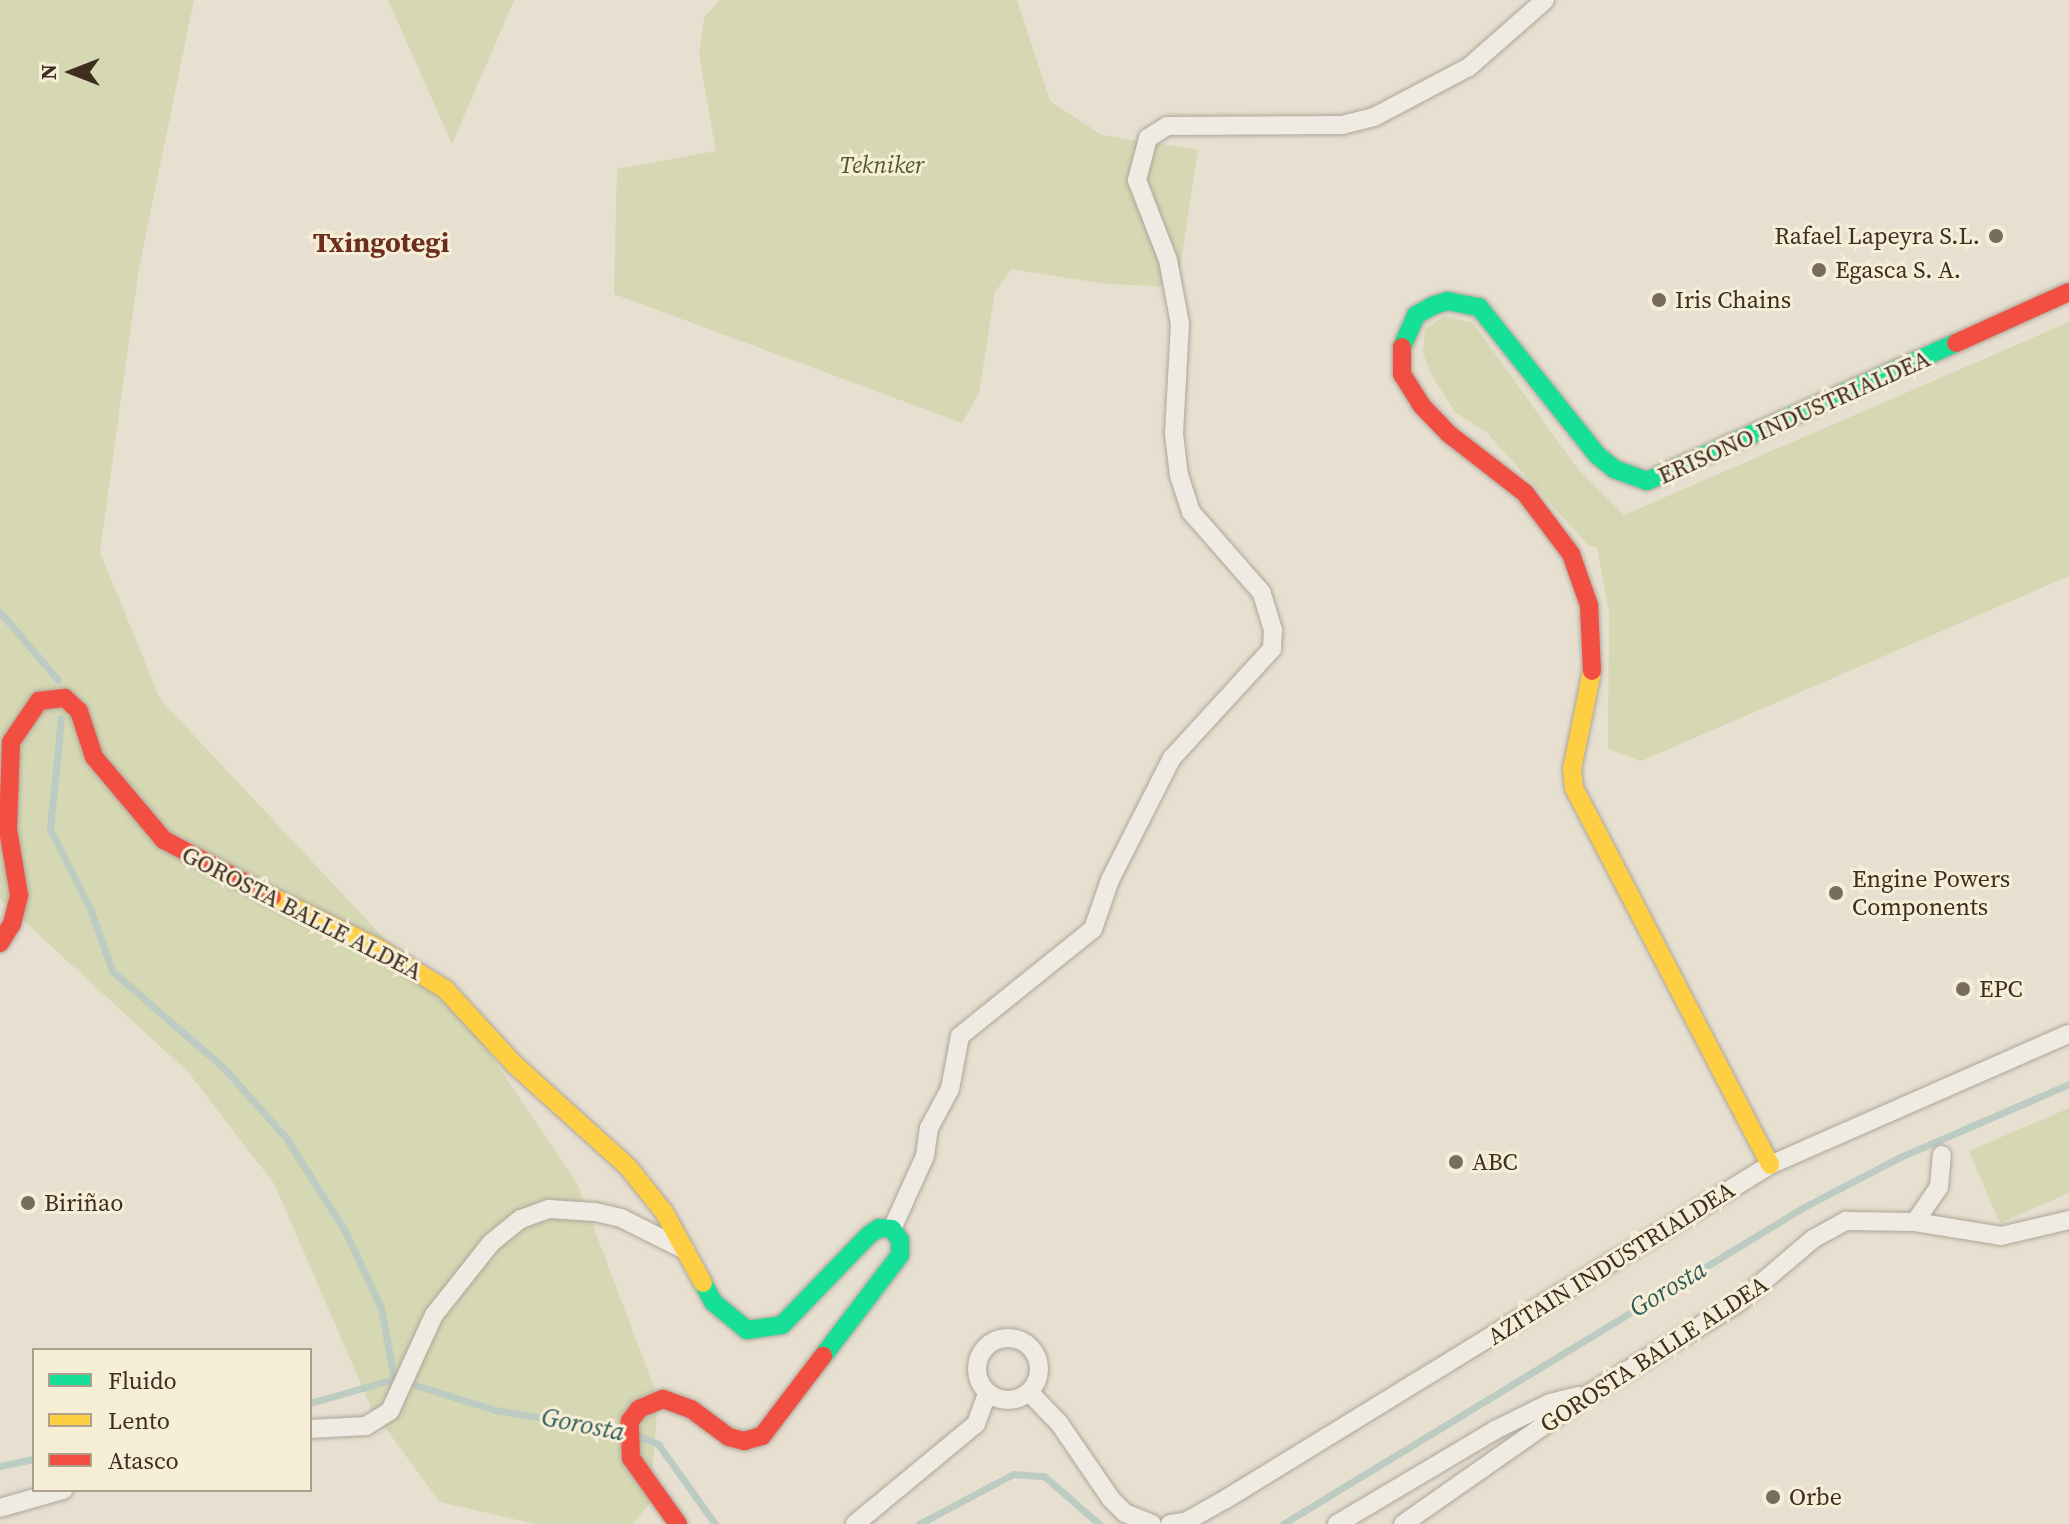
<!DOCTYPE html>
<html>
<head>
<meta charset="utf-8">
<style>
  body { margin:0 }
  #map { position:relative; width:2069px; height:1524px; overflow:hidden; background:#e7e0d1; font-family:"Source Serif 4",serif }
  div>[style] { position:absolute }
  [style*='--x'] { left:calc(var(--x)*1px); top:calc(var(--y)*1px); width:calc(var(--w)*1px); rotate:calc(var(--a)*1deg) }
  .green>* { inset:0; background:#d6d7b3 }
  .stream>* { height:7px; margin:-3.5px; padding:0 3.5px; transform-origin:3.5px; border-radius:3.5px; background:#bcccc2 }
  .roads { filter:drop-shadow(0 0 2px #ada599) drop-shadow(0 0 2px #ada599) }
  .street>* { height:18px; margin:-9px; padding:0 9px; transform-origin:9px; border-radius:9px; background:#efebe3 }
  .street>.ring { margin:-9px; padding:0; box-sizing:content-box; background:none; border:18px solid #efebe3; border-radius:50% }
  .fast>* { height:18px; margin:-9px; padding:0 9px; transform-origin:9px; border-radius:9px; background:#16e098 }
  .slow>* { height:18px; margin:-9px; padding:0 9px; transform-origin:9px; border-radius:9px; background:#ffcf43 }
  .jam>* { height:18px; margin:-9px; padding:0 9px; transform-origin:9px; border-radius:9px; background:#f24e42 }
  .dots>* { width:22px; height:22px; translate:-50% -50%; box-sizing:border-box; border:4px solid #f7eed8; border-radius:50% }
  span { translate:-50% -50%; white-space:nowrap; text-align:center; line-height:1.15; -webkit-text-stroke:6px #f7eed8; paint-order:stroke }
  .park-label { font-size:24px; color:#4d5a26; font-style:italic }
  .poi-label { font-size:24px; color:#3d2e20 }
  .right { translate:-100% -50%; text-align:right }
  .left { translate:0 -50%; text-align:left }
  .street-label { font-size:24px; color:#3d2e20 }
  .water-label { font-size:26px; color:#2f5d5a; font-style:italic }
  .quarter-label { font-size:28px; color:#6b2e1e; font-weight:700 }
  .legend { position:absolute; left:32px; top:1348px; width:280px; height:144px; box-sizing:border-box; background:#f7eed8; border:2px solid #ada18e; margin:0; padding:10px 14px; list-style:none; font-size:24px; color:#3d2e20 }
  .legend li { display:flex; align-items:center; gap:16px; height:40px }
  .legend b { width:40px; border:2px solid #ada18e }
  .north { position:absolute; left:32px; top:32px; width:80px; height:80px; -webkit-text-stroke:6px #f7eed8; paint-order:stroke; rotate:270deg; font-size:22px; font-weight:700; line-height:32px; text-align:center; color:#3d2e20 }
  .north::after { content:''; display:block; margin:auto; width:28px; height:36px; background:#3d2e20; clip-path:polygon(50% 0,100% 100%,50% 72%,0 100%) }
</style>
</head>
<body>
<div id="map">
  <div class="green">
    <i style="clip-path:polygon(0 0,194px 0,139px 268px,100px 552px,160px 699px,483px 1044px,577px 1183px,658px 1398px,650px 1503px,633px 1524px,535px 1524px,440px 1502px,372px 1410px,275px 1185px,188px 1072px,0 899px)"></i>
    <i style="clip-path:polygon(388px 0,514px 0,452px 144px)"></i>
    <i style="clip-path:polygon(719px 0,1017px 0,1050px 101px,1102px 135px,1198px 150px,1177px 287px,1106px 284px,1012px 269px,995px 292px,979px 393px,962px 423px,614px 294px,617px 169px,716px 151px,699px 55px,704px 18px)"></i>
    <i style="clip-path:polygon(1445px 316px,1473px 323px,1577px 468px,1624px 515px,2069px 322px,2069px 576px,1641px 761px,1608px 749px,1609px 612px,1597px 547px,1589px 546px,1486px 432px,1456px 413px,1432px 376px,1423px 353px,1425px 329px)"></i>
    <i style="clip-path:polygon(2069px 1108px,2069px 1193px,2000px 1223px,1969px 1151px)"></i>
  </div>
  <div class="stream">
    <i style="--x:0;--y:612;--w:89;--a:49.5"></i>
    <i style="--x:61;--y:718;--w:112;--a:95.7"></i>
    <i style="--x:50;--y:829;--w:92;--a:63.4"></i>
    <i style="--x:91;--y:911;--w:64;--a:70.7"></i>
    <i style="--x:112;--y:971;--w:147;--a:40.9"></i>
    <i style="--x:223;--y:1067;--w:95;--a:48.4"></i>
    <i style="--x:286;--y:1138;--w:110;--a:57.6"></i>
    <i style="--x:345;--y:1231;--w:85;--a:64.9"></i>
    <i style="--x:381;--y:1308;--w:72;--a:79.6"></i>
    <i style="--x:394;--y:1379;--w:87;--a:164.1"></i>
    <i style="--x:412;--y:1384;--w:87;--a:17.4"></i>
    <i style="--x:495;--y:1410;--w:131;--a:9.2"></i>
    <i style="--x:635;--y:1435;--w:25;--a:21"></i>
    <i style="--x:658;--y:1444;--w:98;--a:54.5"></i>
    <i style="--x:0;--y:1466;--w:35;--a:-12"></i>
    <i style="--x:919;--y:1524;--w:106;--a:-28"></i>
    <i style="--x:1013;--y:1474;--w:31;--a:4"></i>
    <i style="--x:1044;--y:1476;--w:73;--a:41.1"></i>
    <i style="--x:1283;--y:1524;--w:610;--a:-31.32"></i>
    <i style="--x:1804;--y:1207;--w:106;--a:-27.5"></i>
    <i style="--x:1898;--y:1158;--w:186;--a:-23.4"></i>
  </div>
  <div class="roads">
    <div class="street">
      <i style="--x:1915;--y:1222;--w:87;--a:9.2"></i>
      <i style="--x:2001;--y:1236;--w:70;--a:-13.2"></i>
      <i style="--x:892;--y:1229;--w:80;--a:-65.7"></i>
      <i style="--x:925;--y:1156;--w:28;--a:-82"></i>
      <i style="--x:929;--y:1128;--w:44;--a:-61.7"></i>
      <i style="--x:950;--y:1089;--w:54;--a:-79.3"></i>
      <i style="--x:960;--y:1036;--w:171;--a:-38.8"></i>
      <i style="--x:1093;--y:929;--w:52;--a:-70.9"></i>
      <i style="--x:1110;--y:880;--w:137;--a:-63.1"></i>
      <i style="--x:1172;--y:758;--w:148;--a:-47.5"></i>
      <i style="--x:1272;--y:649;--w:19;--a:-87"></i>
      <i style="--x:1273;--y:630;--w:39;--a:-107"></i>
      <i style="--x:1262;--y:593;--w:108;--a:-131.2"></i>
      <i style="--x:1191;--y:512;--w:38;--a:-108"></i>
      <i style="--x:1179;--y:476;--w:42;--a:-96.8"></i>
      <i style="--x:1174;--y:434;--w:110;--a:-86.9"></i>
      <i style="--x:1180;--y:324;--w:65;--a:-100.6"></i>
      <i style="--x:1168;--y:260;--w:86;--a:-111.2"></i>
      <i style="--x:1137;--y:180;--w:43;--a:-75.3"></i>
      <i style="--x:1148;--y:138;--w:22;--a:-32"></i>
      <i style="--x:1167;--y:126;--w:175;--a:-0.3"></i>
      <i style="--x:1342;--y:125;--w:33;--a:-14"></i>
      <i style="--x:1374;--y:117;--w:107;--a:-27.8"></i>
      <i style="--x:1469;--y:67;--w:101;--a:-41.4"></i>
      <i class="ring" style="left:977px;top:1338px;width:44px;height:44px"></i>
      <i style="--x:1029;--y:1392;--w:43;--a:45.9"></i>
      <i style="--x:1059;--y:1423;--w:92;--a:55.6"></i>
      <i style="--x:1111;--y:1499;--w:20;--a:45"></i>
      <i style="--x:1125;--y:1513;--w:29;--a:22"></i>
      <i style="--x:310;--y:1429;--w:56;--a:-3.1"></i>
      <i style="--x:366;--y:1426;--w:28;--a:-32"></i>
      <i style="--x:390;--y:1411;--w:106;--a:-65.4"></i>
      <i style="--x:434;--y:1315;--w:92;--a:-51.6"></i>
      <i style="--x:491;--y:1243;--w:38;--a:-39"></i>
      <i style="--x:521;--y:1219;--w:30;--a:-20"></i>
      <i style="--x:549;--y:1209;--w:46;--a:3.7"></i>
      <i style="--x:595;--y:1212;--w:27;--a:13"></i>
      <i style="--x:621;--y:1218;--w:72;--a:26.6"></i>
      <i style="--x:0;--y:1508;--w:66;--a:-15.9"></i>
      <i style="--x:855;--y:1524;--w:157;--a:-39.6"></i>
      <i style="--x:976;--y:1424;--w:33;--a:-70"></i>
      <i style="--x:1170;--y:1524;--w:15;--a:-8"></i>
      <i style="--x:1185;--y:1522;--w:47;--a:-29.3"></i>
      <i style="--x:1226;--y:1499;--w:638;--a:-31.55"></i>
      <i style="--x:1770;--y:1165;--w:326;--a:-23.7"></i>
      <i style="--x:1337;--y:1524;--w:184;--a:-30.7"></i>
      <i style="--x:1495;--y:1430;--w:61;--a:-26.1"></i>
      <i style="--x:1550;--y:1403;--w:29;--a:-14"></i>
      <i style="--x:1403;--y:1524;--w:227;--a:-35"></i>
      <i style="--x:1589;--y:1394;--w:176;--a:-31.5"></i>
      <i style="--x:1739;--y:1302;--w:97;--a:-40.4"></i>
      <i style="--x:1813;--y:1239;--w:38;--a:-29"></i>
      <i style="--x:1846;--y:1221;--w:69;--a:0.8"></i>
      <i style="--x:1915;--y:1222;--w:42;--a:-55.6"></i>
      <i style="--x:1939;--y:1187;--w:32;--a:-85"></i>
    </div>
    <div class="fast">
      <i style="--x:1402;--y:347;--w:35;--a:-66"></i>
      <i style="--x:1416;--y:315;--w:18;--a:-29"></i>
      <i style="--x:1432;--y:306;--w:16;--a:-18"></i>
      <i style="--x:1447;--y:301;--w:33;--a:11"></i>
      <i style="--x:1479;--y:307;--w:189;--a:51.4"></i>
      <i style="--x:1597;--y:455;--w:22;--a:39"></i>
      <i style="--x:1614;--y:469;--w:35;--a:20"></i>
      <i style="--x:1647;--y:481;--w:338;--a:-24.1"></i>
      <i style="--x:703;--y:1283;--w:21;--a:62"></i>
      <i style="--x:713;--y:1302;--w:44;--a:39.5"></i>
      <i style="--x:747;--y:1330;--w:35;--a:-8"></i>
      <i style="--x:782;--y:1325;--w:125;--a:-46"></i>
      <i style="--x:869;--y:1235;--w:12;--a:-35"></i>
      <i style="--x:879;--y:1228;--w:13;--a:4"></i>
      <i style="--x:892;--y:1229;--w:14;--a:54"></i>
      <i style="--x:900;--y:1240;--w:15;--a:90"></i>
      <i style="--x:900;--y:1255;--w:127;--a:127.3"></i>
    </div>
    <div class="slow">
      <i style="--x:1592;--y:671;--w:100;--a:101.5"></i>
      <i style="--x:1572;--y:769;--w:19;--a:84"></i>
      <i style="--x:1574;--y:788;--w:425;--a:62.5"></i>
      <i style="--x:272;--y:897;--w:118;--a:25.7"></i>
      <i style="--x:378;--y:948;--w:79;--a:31.5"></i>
      <i style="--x:445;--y:989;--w:102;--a:47.4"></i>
      <i style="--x:514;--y:1064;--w:154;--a:42.1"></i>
      <i style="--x:628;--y:1167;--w:58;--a:51.3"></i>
      <i style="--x:664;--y:1212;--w:81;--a:61.2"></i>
    </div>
    <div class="jam">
      <i style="--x:1956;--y:343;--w:124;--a:-24.3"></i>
      <i style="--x:1402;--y:347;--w:27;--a:90"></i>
      <i style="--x:1402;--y:374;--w:36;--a:58"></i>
      <i style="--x:1421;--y:405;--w:40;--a:46"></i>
      <i style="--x:1449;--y:434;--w:96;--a:37.8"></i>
      <i style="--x:1525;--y:493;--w:76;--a:53"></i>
      <i style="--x:1571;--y:554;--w:54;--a:70.6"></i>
      <i style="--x:1589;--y:605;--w:66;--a:87.4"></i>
      <i style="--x:0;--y:943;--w:22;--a:-58"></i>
      <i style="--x:12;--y:924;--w:30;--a:-76"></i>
      <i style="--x:19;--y:895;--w:67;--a:-99.5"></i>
      <i style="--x:8;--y:829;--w:87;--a:-88"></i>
      <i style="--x:11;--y:742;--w:50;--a:-55.7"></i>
      <i style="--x:39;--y:701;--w:26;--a:-7"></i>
      <i style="--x:65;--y:698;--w:19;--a:43"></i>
      <i style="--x:79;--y:711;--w:48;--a:71.9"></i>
      <i style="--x:94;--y:757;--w:109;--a:49.9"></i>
      <i style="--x:164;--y:840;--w:122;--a:27.8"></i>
      <i style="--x:678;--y:1524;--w:81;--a:-125.5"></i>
      <i style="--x:631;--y:1458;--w:37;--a:-92"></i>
      <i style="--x:630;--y:1421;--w:15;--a:-53"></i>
      <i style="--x:639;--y:1409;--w:26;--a:-23"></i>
      <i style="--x:663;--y:1399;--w:30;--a:20"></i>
      <i style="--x:691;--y:1409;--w:47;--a:36.4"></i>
      <i style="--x:729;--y:1437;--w:16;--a:15"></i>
      <i style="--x:744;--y:1441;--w:19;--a:-16"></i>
      <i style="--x:762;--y:1436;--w:101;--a:-52.7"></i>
    </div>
  </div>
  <div class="dots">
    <i style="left:1996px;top:236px;background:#786c5e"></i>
    <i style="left:1819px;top:270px;background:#786c5e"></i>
    <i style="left:1659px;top:300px;background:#786c5e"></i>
    <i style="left:1836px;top:893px;background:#786c5e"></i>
    <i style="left:1963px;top:989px;background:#786c5e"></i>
    <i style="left:1456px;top:1162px;background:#786c5e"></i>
    <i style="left:28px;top:1203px;background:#786c5e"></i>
    <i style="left:1773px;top:1497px;background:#786c5e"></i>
  </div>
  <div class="park-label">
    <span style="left:882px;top:165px">Tekniker</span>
  </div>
  <div class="poi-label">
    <span class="right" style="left:1980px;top:236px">Rafael Lapeyra S.L.</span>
    <span class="left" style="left:1835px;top:270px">Egasca S. A.</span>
    <span class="left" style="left:1675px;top:300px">Iris Chains</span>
    <span class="left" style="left:1852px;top:893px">Engine Powers<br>Components</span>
    <span class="left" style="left:1979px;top:989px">EPC</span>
    <span class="left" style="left:1472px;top:1162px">ABC</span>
    <span class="left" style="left:44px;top:1203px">Biriñao</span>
    <span class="left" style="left:1789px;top:1497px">Orbe</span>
  </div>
  <div class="street-label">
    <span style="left:1794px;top:417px;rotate:-24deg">ERISONO INDUSTRIALDEA</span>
    <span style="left:302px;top:913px;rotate:27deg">GOROSTA BALLE ALDEA</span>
    <span style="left:1611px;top:1263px;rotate:-32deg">AZITAIN INDUSTRIALDEA</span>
    <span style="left:1654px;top:1354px;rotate:-33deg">GOROSTA BALLE ALDEA</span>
  </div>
  <div class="water-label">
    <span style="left:1668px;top:1289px;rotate:-31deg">Gorosta</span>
    <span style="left:583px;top:1425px;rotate:11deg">Gorosta</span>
  </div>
  <div class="quarter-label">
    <span style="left:381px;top:242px">Txingotegi</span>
  </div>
  <ul class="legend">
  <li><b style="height:10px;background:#16e098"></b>Fluido</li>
  <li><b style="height:10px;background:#ffcf43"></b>Lento</li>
  <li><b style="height:10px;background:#f24e42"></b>Atasco</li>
  </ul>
  <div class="north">N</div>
</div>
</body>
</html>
